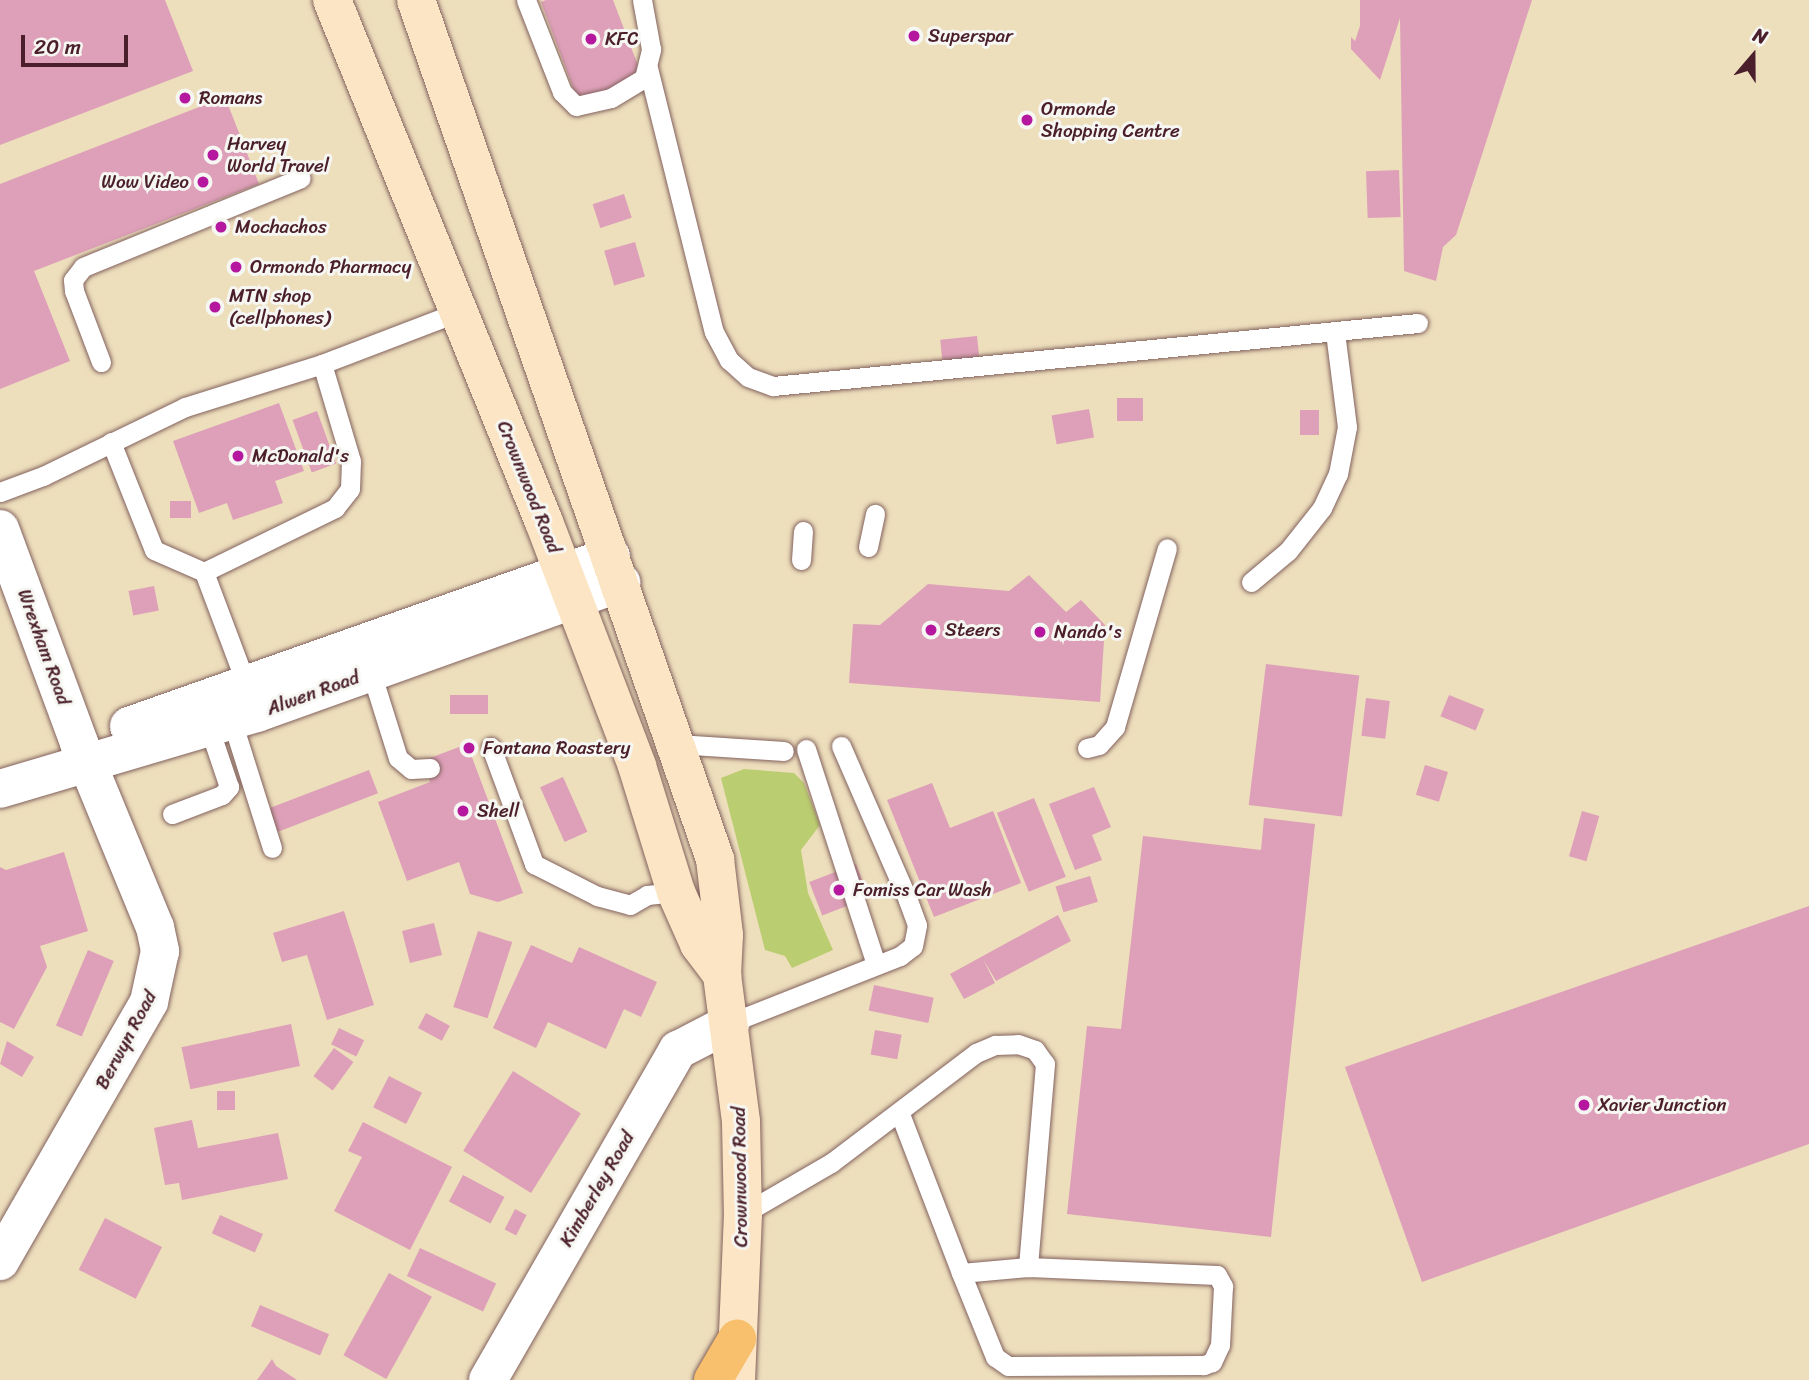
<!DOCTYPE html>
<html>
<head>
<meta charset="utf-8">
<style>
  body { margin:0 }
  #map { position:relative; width:1809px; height:1380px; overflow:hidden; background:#eddebc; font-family:Sriracha,sans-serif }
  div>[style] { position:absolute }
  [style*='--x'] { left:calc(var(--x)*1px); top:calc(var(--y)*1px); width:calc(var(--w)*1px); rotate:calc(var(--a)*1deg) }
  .green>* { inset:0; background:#bbcd71 }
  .building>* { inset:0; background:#dda0b8; transform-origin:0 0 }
  .roads { filter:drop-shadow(0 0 2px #83625e) drop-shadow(0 0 2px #83625e) }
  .lane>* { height:19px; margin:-9.5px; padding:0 9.5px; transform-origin:9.5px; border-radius:9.5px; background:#fff }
  .street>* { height:38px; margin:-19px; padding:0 19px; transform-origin:19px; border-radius:19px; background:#fff }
  .secondary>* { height:38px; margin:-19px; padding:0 19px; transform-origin:19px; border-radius:19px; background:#fce5c4 }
  .highway>* { height:38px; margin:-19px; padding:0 19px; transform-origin:19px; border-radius:19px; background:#f8bf6c }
  .dots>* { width:19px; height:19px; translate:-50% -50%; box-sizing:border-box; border:4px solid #f6f6f2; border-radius:50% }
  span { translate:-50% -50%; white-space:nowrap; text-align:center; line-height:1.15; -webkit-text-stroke:6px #f6f6f2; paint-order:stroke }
  .poi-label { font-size:19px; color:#4a1f2b }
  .left { translate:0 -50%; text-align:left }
  .right { translate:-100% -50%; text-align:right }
  .street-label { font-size:19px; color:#4a1f2b }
  .north { position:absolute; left:1718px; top:21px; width:70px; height:70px; -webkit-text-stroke:5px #f6f6f2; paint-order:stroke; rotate:20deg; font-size:19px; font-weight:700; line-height:28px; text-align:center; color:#4a1f2b }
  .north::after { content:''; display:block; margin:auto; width:24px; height:32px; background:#4a1f2b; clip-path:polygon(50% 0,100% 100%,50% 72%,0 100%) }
  .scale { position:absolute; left:21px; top:35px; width:107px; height:32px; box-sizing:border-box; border:4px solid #4a1f2b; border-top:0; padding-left:9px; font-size:21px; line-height:24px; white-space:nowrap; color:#4a1f2b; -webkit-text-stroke:5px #f6f6f2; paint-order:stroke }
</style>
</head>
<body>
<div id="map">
  <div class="green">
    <i style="clip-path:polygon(744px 769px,794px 773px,804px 783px,820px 825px,801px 850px,808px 893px,833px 950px,792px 968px,785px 956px,765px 950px,721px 778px)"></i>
  </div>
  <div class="building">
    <i style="clip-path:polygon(0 0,165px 0,193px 71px,0 145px)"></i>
    <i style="clip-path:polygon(546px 0,613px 0,642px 76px,578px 101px,541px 2px)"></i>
    <i style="clip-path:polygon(1360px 0,1532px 0,1456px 235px,1443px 247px,1436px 281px,1404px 271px,1400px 18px,1380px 80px,1351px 49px,1351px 37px,1355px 41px,1360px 26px)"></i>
    <i style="clip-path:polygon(225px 97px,259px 184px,34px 271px,70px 361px,0 389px,0 184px)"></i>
    <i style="left:1399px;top:170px;width:47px;height:33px;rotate:88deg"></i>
    <i style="left:624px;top:194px;width:25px;height:33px;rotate:72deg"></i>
    <i style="left:635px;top:242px;width:36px;height:32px;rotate:74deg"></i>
    <i style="left:977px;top:336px;width:29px;height:37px;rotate:84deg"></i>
    <i style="left:1117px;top:398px;width:26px;height:23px"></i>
    <i style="clip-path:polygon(279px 403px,304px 471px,275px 481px,283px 503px,233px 520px,227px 503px,199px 513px,173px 441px)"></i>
    <i style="left:1089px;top:409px;width:29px;height:38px;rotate:80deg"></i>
    <i style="left:1300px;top:410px;width:19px;height:25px"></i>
    <i style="left:317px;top:411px;width:56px;height:26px;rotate:70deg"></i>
    <i style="left:170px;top:501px;width:21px;height:17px"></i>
    <i style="clip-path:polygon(1029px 575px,1066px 612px,1081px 600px,1105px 625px,1100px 702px,849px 683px,853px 624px,880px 625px,928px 584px,1009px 591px)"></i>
    <i style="left:154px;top:586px;width:25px;height:26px;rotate:79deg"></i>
    <i style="left:1266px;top:664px;width:94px;height:142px;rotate:7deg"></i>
    <i style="left:488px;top:695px;width:19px;height:38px;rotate:90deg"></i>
    <i style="left:1449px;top:695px;width:38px;height:23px;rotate:22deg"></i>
    <i style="left:1366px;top:698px;width:24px;height:38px;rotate:7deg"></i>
    <i style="clip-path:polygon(467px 744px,523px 893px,498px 902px,470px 894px,459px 862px,407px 881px,378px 802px,430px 782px,422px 761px)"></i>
    <i style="left:1425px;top:765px;width:24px;height:31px;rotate:17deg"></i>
    <i style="left:369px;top:770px;width:25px;height:107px;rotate:69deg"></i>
    <i style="left:563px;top:777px;width:60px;height:25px;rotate:66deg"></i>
    <i style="clip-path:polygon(932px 783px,950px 828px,993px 811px,1021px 883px,934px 917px,887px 800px)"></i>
    <i style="clip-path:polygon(1094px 787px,1111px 827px,1092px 835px,1102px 860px,1075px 870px,1049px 804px)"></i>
    <i style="left:1034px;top:798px;width:85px;height:40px;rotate:68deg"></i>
    <i style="left:1582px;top:811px;width:18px;height:47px;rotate:16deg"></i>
    <i style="clip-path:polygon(1264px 818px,1315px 824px,1271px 1237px,1067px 1214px,1087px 1026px,1121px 1029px,1143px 836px,1261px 850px)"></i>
    <i style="clip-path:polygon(64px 852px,88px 931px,40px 946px,47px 967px,14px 1029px,0 1022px,0 867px,6px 870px)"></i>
    <i style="left:856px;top:864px;width:36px;height:50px;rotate:69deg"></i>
    <i style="left:1090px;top:876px;width:27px;height:36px;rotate:73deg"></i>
    <i style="clip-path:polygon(1809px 906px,1809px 1144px,1422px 1282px,1345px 1067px)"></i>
    <i style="clip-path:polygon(344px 911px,374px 1005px,327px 1020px,307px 955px,282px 962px,273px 933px)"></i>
    <i style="clip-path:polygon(1058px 915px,1071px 941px,996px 981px,983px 959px,995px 983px,964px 999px,950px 974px)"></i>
    <i style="left:434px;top:923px;width:33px;height:33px;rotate:76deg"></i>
    <i style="left:478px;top:931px;width:36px;height:80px;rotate:18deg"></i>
    <i style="clip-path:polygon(531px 945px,572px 963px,579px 947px,657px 982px,641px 1017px,624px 1009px,606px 1049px,548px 1022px,536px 1048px,493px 1028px)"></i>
    <i style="left:88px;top:950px;width:28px;height:82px;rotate:23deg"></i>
    <i style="left:874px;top:985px;width:61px;height:26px;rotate:12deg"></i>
    <i style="left:426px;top:1013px;width:27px;height:17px;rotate:28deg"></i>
    <i style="left:291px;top:1024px;width:43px;height:112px;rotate:78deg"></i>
    <i style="left:339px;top:1028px;width:28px;height:18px;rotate:26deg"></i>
    <i style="left:875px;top:1030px;width:27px;height:25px;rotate:10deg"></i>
    <i style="clip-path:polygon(7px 1041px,34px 1057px,22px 1077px,0 1064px)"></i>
    <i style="left:334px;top:1048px;width:24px;height:35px;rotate:36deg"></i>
    <i style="left:513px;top:1071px;width:80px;height:94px;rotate:32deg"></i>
    <i style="left:389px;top:1076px;width:37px;height:35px;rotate:27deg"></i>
    <i style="left:217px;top:1091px;width:18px;height:19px"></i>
    <i style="clip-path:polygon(192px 1120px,198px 1148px,278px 1133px,288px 1179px,182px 1200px,179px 1183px,165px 1185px,154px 1128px)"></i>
    <i style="clip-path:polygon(363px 1122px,452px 1167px,410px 1250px,334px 1211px,362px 1157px,348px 1151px)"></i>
    <i style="left:463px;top:1175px;width:47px;height:30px;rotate:28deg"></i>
    <i style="left:515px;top:1209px;width:13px;height:23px;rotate:27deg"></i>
    <i style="left:220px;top:1215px;width:47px;height:20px;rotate:24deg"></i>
    <i style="left:105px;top:1218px;width:64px;height:58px;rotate:27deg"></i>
    <i style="left:420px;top:1248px;width:84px;height:31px;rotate:25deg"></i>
    <i style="left:389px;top:1273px;width:49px;height:94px;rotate:29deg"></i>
    <i style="left:260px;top:1305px;width:75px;height:23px;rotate:23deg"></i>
    <i style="clip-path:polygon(272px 1359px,276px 1366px,297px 1380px,257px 1380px)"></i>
  </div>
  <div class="roads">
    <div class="lane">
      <i style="--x:526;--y:0;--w:99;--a:68.6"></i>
      <i style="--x:562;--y:92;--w:20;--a:45"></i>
      <i style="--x:576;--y:106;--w:36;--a:-13"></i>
      <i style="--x:611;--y:98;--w:39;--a:-31"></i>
      <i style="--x:644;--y:78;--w:30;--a:-76"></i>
      <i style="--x:651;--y:49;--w:50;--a:-100.4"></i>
      <i style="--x:648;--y:68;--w:272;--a:76"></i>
      <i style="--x:714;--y:332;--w:32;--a:62"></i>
      <i style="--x:729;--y:360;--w:25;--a:42"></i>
      <i style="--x:748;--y:377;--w:27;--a:20"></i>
      <i style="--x:773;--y:386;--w:648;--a:-5.58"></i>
      <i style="--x:101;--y:362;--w:76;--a:-110.8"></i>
      <i style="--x:74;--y:291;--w:11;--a:-95"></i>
      <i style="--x:73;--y:280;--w:16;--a:-52"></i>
      <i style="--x:83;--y:267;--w:235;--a:-22.2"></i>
      <i style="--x:111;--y:442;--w:116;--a:68.3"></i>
      <i style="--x:154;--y:550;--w:55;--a:23.7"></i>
      <i style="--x:204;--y:572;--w:125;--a:69.4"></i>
      <i style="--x:0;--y:492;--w:46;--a:-20.4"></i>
      <i style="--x:43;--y:476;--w:158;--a:-25.9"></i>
      <i style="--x:185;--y:407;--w:144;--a:-17.4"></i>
      <i style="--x:322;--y:364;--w:149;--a:-20.9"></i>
      <i style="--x:868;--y:547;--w:34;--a:-78"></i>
      <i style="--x:801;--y:560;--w:29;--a:-86"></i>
      <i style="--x:204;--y:572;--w:146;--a:-26"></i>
      <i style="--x:335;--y:508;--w:24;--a:-52"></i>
      <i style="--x:350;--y:489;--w:28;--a:-88"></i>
      <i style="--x:351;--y:461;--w:101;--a:-106.6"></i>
      <i style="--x:1251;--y:582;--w:48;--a:-40"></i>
      <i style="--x:1288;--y:551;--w:55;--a:-51.7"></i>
      <i style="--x:1322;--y:508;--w:38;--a:-65"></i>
      <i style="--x:1338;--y:474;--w:48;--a:-79.2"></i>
      <i style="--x:1347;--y:427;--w:96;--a:-97.2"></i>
      <i style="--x:371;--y:672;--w:90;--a:72.6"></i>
      <i style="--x:398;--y:758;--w:17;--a:40"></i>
      <i style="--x:411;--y:769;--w:19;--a:-3"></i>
      <i style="--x:232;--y:721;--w:133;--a:72.5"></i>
      <i style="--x:677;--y:744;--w:107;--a:3.7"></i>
      <i style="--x:491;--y:747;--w:125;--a:69.8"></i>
      <i style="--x:534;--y:864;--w:71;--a:26.9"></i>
      <i style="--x:597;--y:896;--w:34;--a:15"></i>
      <i style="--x:630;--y:905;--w:20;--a:-30"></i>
      <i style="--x:647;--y:895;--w:29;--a:-6"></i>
      <i style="--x:1087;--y:748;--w:12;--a:-14"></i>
      <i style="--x:1099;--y:745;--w:24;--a:-48"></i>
      <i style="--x:1115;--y:727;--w:186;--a:-73.8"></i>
      <i style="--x:806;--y:749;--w:227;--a:72"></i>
      <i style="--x:172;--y:814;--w:53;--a:-20.8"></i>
      <i style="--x:222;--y:795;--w:11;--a:-49"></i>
      <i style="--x:229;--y:787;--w:62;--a:-108.7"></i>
      <i style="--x:730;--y:1023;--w:183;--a:-21.5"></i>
      <i style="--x:900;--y:956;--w:16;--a:-38"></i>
      <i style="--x:913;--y:946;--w:21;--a:-79"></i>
      <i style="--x:917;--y:925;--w:27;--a:-110"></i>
      <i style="--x:908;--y:900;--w:168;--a:-113.5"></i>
      <i style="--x:900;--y:1114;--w:170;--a:69"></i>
      <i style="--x:961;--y:1273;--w:67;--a:-5.1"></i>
      <i style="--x:1028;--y:1267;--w:189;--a:2.4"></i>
      <i style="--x:1217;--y:1275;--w:13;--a:61"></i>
      <i style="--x:1223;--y:1286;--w:59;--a:92.9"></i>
      <i style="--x:1220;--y:1345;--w:19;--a:115"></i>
      <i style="--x:1212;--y:1362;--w:9;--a:159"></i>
      <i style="--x:1204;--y:1365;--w:196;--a:179.7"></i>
      <i style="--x:1008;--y:1366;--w:16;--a:-145"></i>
      <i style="--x:995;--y:1357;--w:91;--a:-112"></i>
      <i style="--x:743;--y:1214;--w:102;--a:-30.1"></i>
      <i style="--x:831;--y:1163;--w:182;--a:-37.2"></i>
      <i style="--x:976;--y:1053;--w:21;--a:-23"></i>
      <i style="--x:995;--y:1045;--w:23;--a:-2"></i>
      <i style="--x:1018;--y:1044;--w:18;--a:19"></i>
      <i style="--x:1035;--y:1050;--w:17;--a:54"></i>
      <i style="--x:1045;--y:1064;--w:204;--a:94.8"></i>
    </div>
    <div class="street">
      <i style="--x:0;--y:529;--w:228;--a:69.7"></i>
      <i style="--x:79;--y:743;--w:199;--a:67.6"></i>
      <i style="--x:155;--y:927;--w:25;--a:78"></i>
      <i style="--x:160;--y:951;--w:52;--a:102.2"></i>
      <i style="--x:149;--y:1002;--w:299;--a:119.9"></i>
      <i style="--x:129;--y:726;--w:511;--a:-19.43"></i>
      <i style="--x:0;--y:789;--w:268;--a:-16.5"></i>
      <i style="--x:257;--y:713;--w:387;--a:-19.7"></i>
      <i style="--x:488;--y:1380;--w:381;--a:-60.1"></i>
      <i style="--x:678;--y:1050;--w:59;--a:-27.4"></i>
    </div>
    <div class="secondary">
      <i style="--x:332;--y:0;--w:563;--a:67.9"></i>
      <i style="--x:544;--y:522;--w:261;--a:69.1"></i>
      <i style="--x:637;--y:766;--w:132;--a:72.8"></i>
      <i style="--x:676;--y:892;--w:57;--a:66.1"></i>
      <i style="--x:699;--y:944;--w:39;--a:53"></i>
      <i style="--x:416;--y:0;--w:910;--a:70.81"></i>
      <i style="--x:715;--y:859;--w:77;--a:83.2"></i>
      <i style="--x:724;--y:935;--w:40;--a:92.9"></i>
      <i style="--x:722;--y:975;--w:148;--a:82.6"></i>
      <i style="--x:741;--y:1122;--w:92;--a:88.8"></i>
      <i style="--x:743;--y:1214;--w:166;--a:92.4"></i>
    </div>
    <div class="highway">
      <i style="--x:713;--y:1380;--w:48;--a:-59.7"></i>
    </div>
  </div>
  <div class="dots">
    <i style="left:914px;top:36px;background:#b5179e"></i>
    <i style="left:591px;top:39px;background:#b5179e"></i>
    <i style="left:185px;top:98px;background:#b5179e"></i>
    <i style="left:1027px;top:120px;background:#b5179e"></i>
    <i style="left:213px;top:155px;background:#b5179e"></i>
    <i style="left:203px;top:182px;background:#b5179e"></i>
    <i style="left:221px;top:227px;background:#b5179e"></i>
    <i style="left:236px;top:267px;background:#b5179e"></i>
    <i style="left:215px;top:307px;background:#b5179e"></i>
    <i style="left:238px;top:456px;background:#b5179e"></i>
    <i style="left:931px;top:630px;background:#b5179e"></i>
    <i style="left:1040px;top:632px;background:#b5179e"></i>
    <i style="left:469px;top:748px;background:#b5179e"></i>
    <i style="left:463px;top:811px;background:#b5179e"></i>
    <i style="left:839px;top:890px;background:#b5179e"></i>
    <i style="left:1584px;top:1105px;background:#b5179e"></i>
  </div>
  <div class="poi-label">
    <span class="left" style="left:928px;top:36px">Superspar</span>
    <span class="left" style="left:605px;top:39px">KFC</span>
    <span class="left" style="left:199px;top:98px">Romans</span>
    <span class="left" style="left:1041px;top:120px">Ormonde<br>Shopping Centre</span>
    <span class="left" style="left:227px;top:155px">Harvey<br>World Travel</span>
    <span class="right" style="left:189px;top:182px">Wow Video</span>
    <span class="left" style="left:235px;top:227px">Mochachos</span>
    <span class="left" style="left:250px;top:267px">Ormondo Pharmacy</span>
    <span class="left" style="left:229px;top:307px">MTN shop<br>(cellphones)</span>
    <span class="left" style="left:252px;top:456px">McDonald's</span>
    <span class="left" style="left:945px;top:630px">Steers</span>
    <span class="left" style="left:1054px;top:632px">Nando's</span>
    <span class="left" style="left:483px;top:748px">Fontana Roastery</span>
    <span class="left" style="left:477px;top:811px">Shell</span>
    <span class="left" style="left:853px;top:890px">Fomiss Car Wash</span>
    <span class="left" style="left:1598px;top:1105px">Xavier Junction</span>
  </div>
  <div class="street-label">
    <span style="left:529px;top:487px;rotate:68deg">Crownwood Road</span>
    <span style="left:44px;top:647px;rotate:70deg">Wrexham Road</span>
    <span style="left:313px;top:693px;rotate:-20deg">Alwen Road</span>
    <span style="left:126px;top:1040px;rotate:-62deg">Berwyn Road</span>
    <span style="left:740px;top:1177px;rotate:-91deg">Crownwood Road</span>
    <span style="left:597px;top:1189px;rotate:-60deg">Kimberley Road</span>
  </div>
  <div class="north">N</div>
  <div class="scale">20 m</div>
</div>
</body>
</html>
